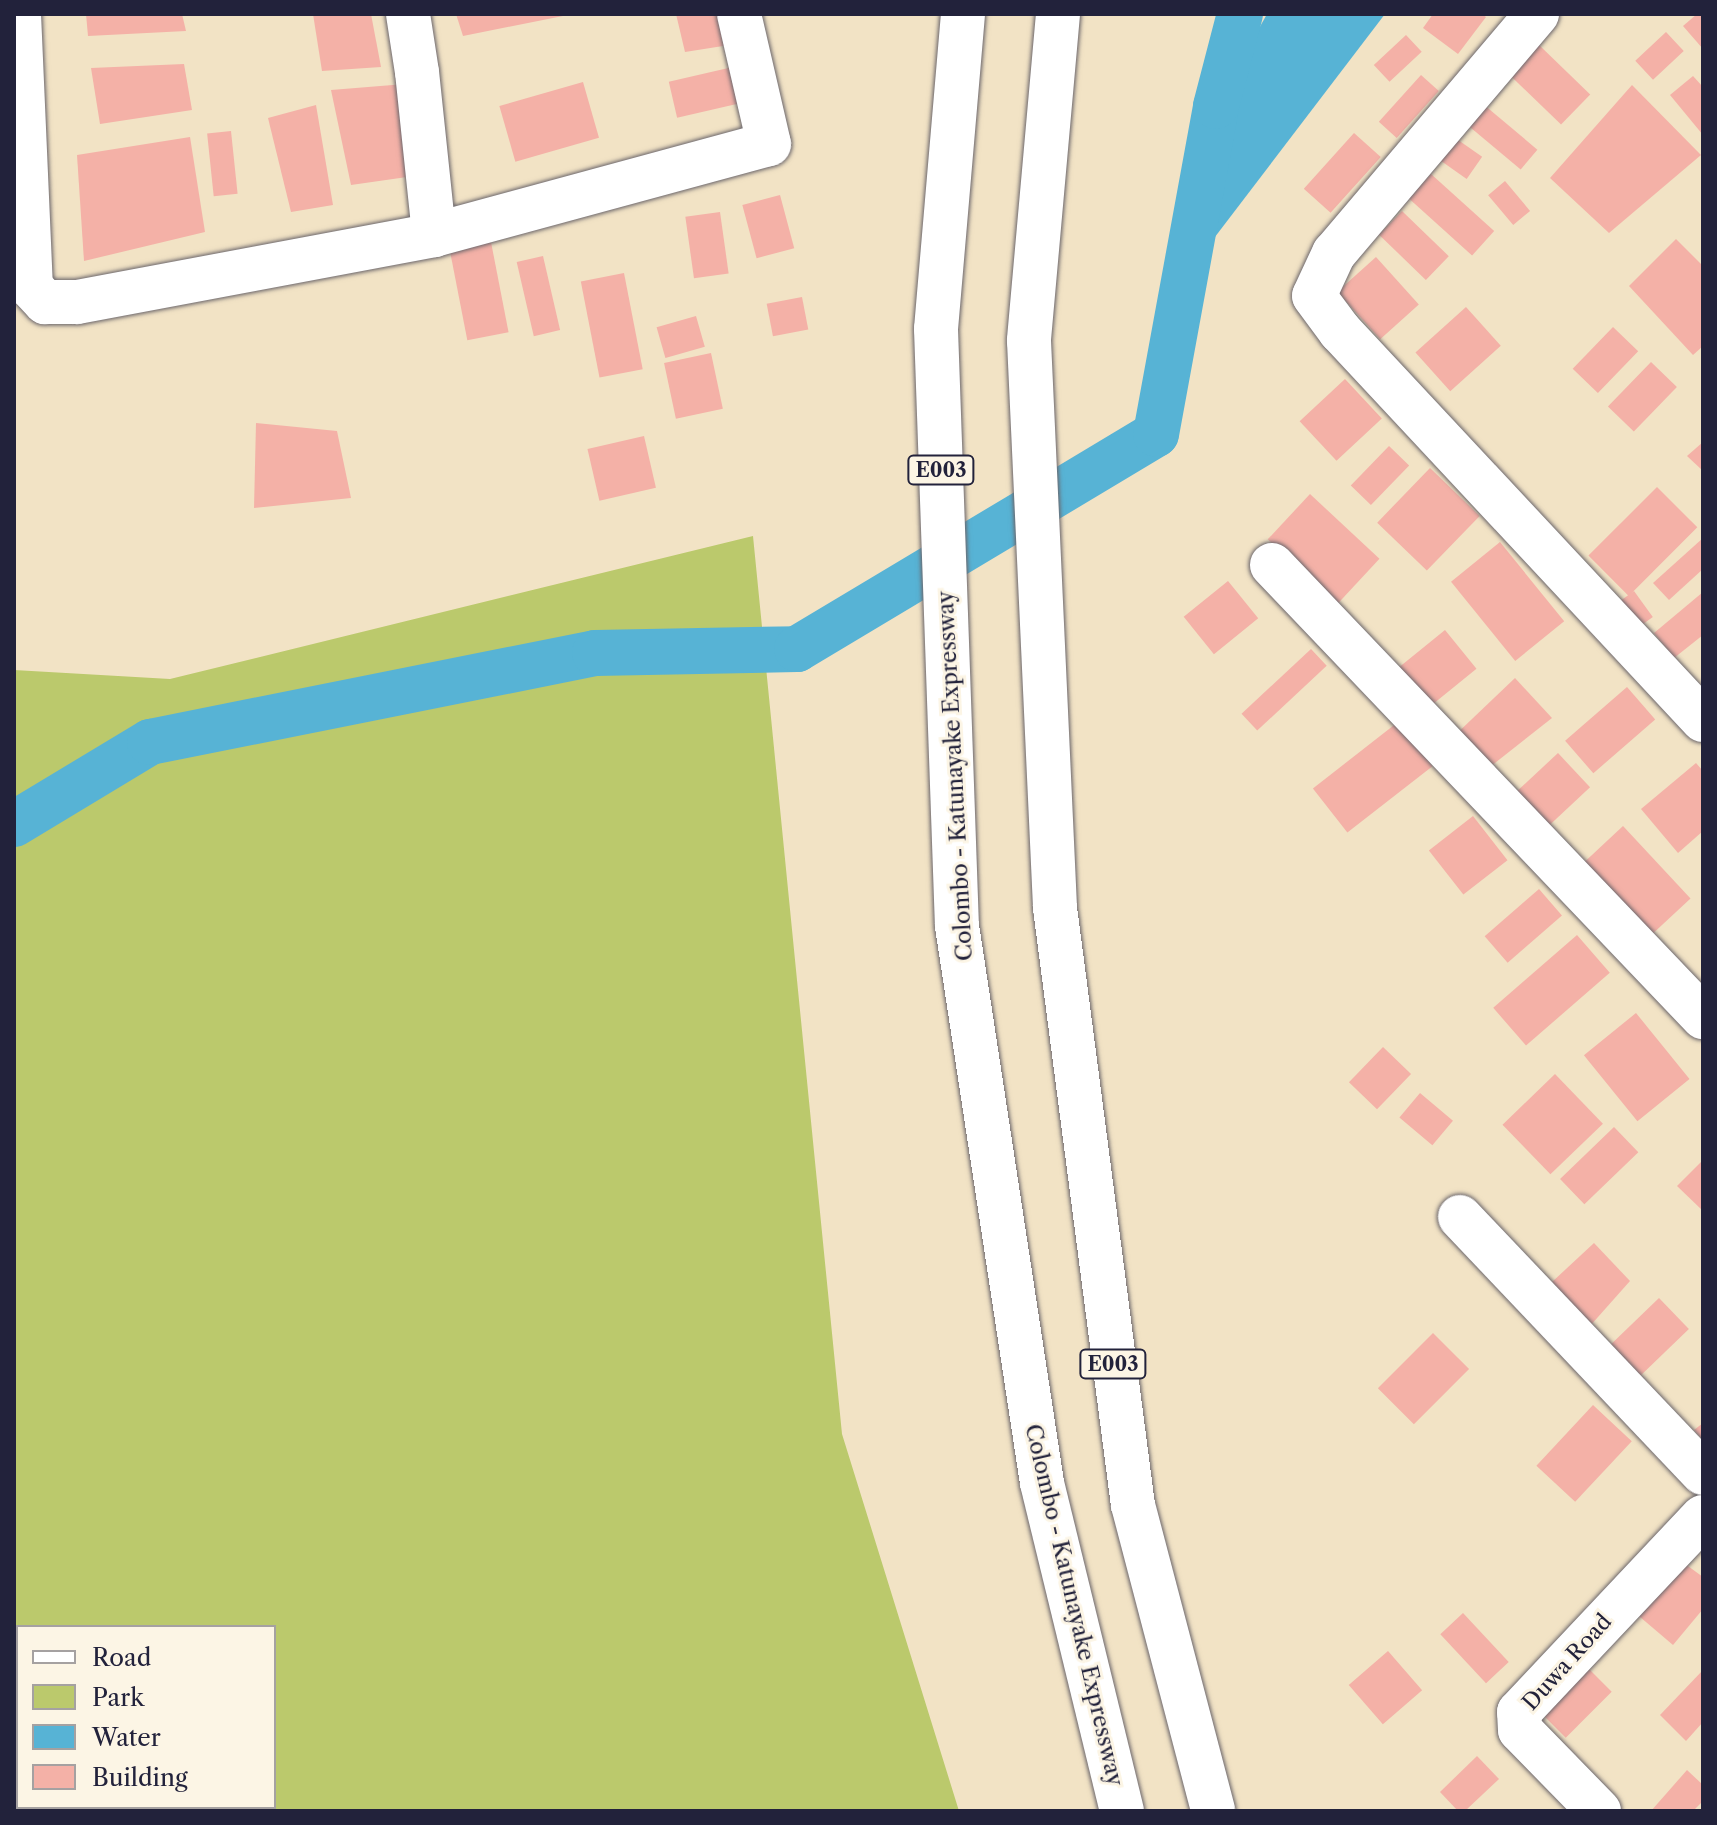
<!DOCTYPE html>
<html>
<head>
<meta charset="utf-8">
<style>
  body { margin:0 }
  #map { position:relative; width:1717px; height:1825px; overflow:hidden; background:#f2e3c5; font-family:"Libre Caslon Text",serif }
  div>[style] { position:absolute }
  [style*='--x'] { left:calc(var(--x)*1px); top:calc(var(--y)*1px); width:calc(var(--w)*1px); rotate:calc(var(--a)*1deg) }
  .green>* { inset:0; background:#bbc96c }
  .water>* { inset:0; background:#57b3d5 }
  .canal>* { height:46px; margin:-23px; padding:0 23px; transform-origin:23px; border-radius:23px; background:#57b3d5 }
  .building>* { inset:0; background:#f4b1a7; transform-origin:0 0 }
  .roads { filter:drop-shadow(0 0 2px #6b666b) drop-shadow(0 0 2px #6b666b) }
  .minor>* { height:44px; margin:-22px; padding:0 22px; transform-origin:22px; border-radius:22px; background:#fff }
  .motorway>* { height:44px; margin:-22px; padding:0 22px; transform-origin:22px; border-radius:22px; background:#fff }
  span { translate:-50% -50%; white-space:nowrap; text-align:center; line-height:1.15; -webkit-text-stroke:6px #fcf5e5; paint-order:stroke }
  .shield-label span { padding:2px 6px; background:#fcf5e5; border:2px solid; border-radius:6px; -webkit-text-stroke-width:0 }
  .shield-label { font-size:20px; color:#22223b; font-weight:700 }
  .street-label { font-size:22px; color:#22223b }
  .frame { position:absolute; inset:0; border:16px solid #22223b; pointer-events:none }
  .legend { position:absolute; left:16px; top:1625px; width:260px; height:184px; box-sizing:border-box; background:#fcf5e5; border:2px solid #a5a1a1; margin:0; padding:10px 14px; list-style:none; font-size:24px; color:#22223b }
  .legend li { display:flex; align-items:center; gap:16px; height:40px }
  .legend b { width:40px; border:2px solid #a5a1a1 }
</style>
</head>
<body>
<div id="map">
  <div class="green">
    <i style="clip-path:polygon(evenodd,753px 536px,842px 1434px,959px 1811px,14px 1811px,14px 670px,170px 679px,753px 536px,18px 1627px,274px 1627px,274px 1807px,18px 1807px,18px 1627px)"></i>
  </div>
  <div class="water">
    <i style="clip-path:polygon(1267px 14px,1385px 14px,1205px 250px,1216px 106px)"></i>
  </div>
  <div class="canal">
    <i style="--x:14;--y:824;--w:159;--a:-31.1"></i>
    <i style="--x:150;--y:742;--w:454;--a:-11.3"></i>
    <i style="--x:595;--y:653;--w:202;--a:-1.1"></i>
    <i style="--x:797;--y:649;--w:418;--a:-30.9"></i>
    <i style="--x:1156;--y:434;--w:333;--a:-79.6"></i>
    <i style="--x:1216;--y:106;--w:95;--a:-75.4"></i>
  </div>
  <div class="building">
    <i style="clip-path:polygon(86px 14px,182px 14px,186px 31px,88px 36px)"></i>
    <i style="clip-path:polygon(313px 14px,371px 14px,381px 67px,322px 71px)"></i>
    <i style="clip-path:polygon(456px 14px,568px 14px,568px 15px,463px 36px)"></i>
    <i style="clip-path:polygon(676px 14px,734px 14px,742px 43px,685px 52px)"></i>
    <i style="clip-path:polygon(1433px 14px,1482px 14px,1486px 17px,1458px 54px,1423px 28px)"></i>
    <i style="clip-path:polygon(1697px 14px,1703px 14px,1703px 49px,1683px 26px)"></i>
    <i style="left:1666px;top:32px;width:26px;height:42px;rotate:47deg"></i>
    <i style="left:1406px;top:35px;width:23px;height:44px;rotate:47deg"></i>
    <i style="left:1537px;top:43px;width:74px;height:42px;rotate:44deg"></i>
    <i style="clip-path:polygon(184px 64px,192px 110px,100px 124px,91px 68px)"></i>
    <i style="left:737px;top:66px;width:37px;height:70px;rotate:77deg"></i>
    <i style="left:1421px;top:75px;width:24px;height:63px;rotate:42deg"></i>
    <i style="clip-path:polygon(1693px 76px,1703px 87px,1703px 135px,1670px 95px)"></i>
    <i style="left:583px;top:82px;width:58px;height:87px;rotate:74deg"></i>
    <i style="clip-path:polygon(405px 84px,414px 176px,351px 185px,331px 90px)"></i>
    <i style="clip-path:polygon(1632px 85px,1701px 155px,1609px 233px,1550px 178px)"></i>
    <i style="left:1483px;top:104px;width:71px;height:26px;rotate:40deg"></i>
    <i style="clip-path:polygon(316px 105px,333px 205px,291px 212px,268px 118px)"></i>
    <i style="left:231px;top:131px;width:63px;height:24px;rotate:84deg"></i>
    <i style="left:1354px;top:133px;width:36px;height:75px;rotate:42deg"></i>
    <i style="left:1451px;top:135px;width:38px;height:27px;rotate:35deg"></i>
    <i style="clip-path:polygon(190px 137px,205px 232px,84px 261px,77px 155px)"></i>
    <i style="left:1431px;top:174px;width:85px;height:33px;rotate:42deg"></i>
    <i style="left:1505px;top:181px;width:39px;height:22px;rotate:50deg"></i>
    <i style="left:780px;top:195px;width:55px;height:39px;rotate:75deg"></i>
    <i style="left:1402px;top:211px;width:65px;height:33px;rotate:44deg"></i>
    <i style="left:720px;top:212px;width:62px;height:35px;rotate:82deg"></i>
    <i style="clip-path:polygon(1676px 239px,1703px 266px,1703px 346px,1693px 355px,1629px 286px)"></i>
    <i style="left:491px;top:242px;width:92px;height:42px;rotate:79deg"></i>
    <i style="left:543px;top:256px;width:76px;height:27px;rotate:77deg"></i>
    <i style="left:1376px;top:257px;width:64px;height:52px;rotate:48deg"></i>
    <i style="left:624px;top:273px;width:98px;height:44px;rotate:79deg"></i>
    <i style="left:802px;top:297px;width:33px;height:36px;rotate:79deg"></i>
    <i style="left:1466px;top:307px;width:52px;height:68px;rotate:48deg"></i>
    <i style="left:696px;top:316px;width:32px;height:41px;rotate:74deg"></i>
    <i style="left:1613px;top:327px;width:35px;height:58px;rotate:44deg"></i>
    <i style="left:711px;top:353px;width:57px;height:48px;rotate:78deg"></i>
    <i style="left:1651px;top:362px;width:36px;height:62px;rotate:44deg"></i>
    <i style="left:1345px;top:379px;width:54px;height:62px;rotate:47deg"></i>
    <i style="clip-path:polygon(256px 423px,337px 431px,351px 498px,254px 508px)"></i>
    <i style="left:644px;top:436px;width:53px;height:58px;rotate:77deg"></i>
    <i style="clip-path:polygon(1703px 442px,1703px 471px,1687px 456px)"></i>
    <i style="left:1389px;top:446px;width:28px;height:55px;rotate:44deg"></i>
    <i style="left:1430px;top:468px;width:69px;height:76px;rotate:44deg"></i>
    <i style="left:1657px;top:487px;width:57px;height:97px;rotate:45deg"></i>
    <i style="left:1310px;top:494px;width:95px;height:62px;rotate:43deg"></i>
    <i style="clip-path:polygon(1703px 538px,1703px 569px,1669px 600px,1653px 583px)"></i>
    <i style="left:1500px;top:542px;width:102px;height:63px;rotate:51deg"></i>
    <i style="left:1228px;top:581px;width:48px;height:57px;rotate:51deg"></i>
    <i style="left:1634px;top:591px;width:32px;height:18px;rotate:54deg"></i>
    <i style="clip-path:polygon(1703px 592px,1703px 635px,1674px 658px,1654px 633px)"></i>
    <i style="left:1445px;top:630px;width:50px;height:67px;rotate:51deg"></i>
    <i style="left:1311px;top:649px;width:23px;height:95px;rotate:47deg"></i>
    <i style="clip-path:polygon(1515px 678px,1552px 718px,1481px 774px,1451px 739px)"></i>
    <i style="left:1627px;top:687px;width:43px;height:82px;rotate:49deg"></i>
    <i style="left:1398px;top:722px;width:56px;height:108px;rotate:52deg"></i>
    <i style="left:1558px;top:753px;width:47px;height:64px;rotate:47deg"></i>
    <i style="clip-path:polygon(1696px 763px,1703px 771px,1703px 831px,1678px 853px,1641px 809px)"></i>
    <i style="left:1473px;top:816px;width:56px;height:56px;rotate:52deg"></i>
    <i style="left:1623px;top:826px;width:99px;height:64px;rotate:47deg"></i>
    <i style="left:1539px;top:889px;width:35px;height:72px;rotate:49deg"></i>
    <i style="left:1577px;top:935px;width:50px;height:111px;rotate:49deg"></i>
    <i style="left:1636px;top:1013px;width:85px;height:67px;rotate:51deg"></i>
    <i style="left:1383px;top:1047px;width:39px;height:49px;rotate:44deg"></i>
    <i style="left:1555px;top:1074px;width:69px;height:73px;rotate:46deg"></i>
    <i style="left:1420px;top:1093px;width:43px;height:32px;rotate:40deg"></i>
    <i style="left:1614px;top:1127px;width:35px;height:75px;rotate:46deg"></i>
    <i style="clip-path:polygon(1703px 1160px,1703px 1211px,1677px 1186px)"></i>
    <i style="clip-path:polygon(1594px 1243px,1630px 1281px,1590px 1326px,1552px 1282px)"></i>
    <i style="left:1659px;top:1298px;width:43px;height:71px;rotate:46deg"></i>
    <i style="left:1433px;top:1333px;width:51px;height:78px;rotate:45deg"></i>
    <i style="left:1593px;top:1405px;width:53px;height:83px;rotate:43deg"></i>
    <i style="clip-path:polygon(1703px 1423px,1703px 1440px,1694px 1430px)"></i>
    <i style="clip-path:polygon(1681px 1561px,1703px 1577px,1703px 1609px,1673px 1645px,1633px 1611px)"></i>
    <i style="left:1463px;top:1613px;width:67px;height:31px;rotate:47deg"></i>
    <i style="left:1388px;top:1651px;width:52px;height:52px;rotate:49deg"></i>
    <i style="left:1582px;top:1662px;width:42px;height:65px;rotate:45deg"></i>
    <i style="clip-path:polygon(1703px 1670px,1703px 1722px,1686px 1741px,1660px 1715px)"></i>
    <i style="clip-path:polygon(1477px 1756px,1499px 1779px,1465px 1811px,1458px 1811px,1440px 1792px)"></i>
    <i style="clip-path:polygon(1687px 1770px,1703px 1785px,1703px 1801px,1693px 1811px,1651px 1811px)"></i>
  </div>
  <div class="roads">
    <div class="minor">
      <i style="--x:19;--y:14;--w:273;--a:87.5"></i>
      <i style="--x:31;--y:287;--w:21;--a:47"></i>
      <i style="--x:45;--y:302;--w:32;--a:0"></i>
      <i style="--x:77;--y:302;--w:363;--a:-10.6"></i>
      <i style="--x:434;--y:235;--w:347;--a:-15.2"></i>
      <i style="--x:769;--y:144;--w:133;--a:-103"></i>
      <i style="--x:408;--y:14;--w:59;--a:81.2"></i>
      <i style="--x:417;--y:72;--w:164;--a:84"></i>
      <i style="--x:1537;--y:14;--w:314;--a:130.3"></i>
      <i style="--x:1334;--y:253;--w:47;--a:114.9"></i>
      <i style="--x:1314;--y:296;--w:44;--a:53.4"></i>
      <i style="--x:1340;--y:331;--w:532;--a:46.98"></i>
      <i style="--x:1272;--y:565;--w:625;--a:46.36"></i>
      <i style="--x:1460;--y:1217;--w:353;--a:46.5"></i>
      <i style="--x:1599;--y:1811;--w:113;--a:-134.3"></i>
      <i style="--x:1520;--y:1730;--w:18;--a:-93"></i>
      <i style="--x:1519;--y:1712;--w:268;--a:-46.7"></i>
    </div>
    <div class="motorway">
      <i style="--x:963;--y:14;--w:316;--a:94.9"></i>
      <i style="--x:936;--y:329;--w:597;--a:87.99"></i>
      <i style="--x:957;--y:926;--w:563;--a:81.32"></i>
      <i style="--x:1042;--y:1483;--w:338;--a:76.3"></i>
      <i style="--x:1058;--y:14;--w:328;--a:95.1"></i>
      <i style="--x:1029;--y:341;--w:568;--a:87.37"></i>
      <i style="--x:1055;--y:908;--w:602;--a:82.56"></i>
      <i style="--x:1133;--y:1505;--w:316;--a:75.3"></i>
    </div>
  </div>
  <div class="shield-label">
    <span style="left:941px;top:470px">E003</span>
    <span style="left:1113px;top:1364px">E003</span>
  </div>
  <div class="street-label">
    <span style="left:955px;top:776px;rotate:-93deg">Colombo - Katunayake Expressway</span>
    <span style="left:1074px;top:1605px;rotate:77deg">Colombo - Katunayake Expressway</span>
    <span style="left:1567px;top:1662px;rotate:-48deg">Duwa Road</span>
  </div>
  <div class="frame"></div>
  <ul class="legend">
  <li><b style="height:10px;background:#fff"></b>Road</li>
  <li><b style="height:22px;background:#bbc96c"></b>Park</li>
  <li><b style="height:22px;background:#57b3d5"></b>Water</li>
  <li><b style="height:22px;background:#f4b1a7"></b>Building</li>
  </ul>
</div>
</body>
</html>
